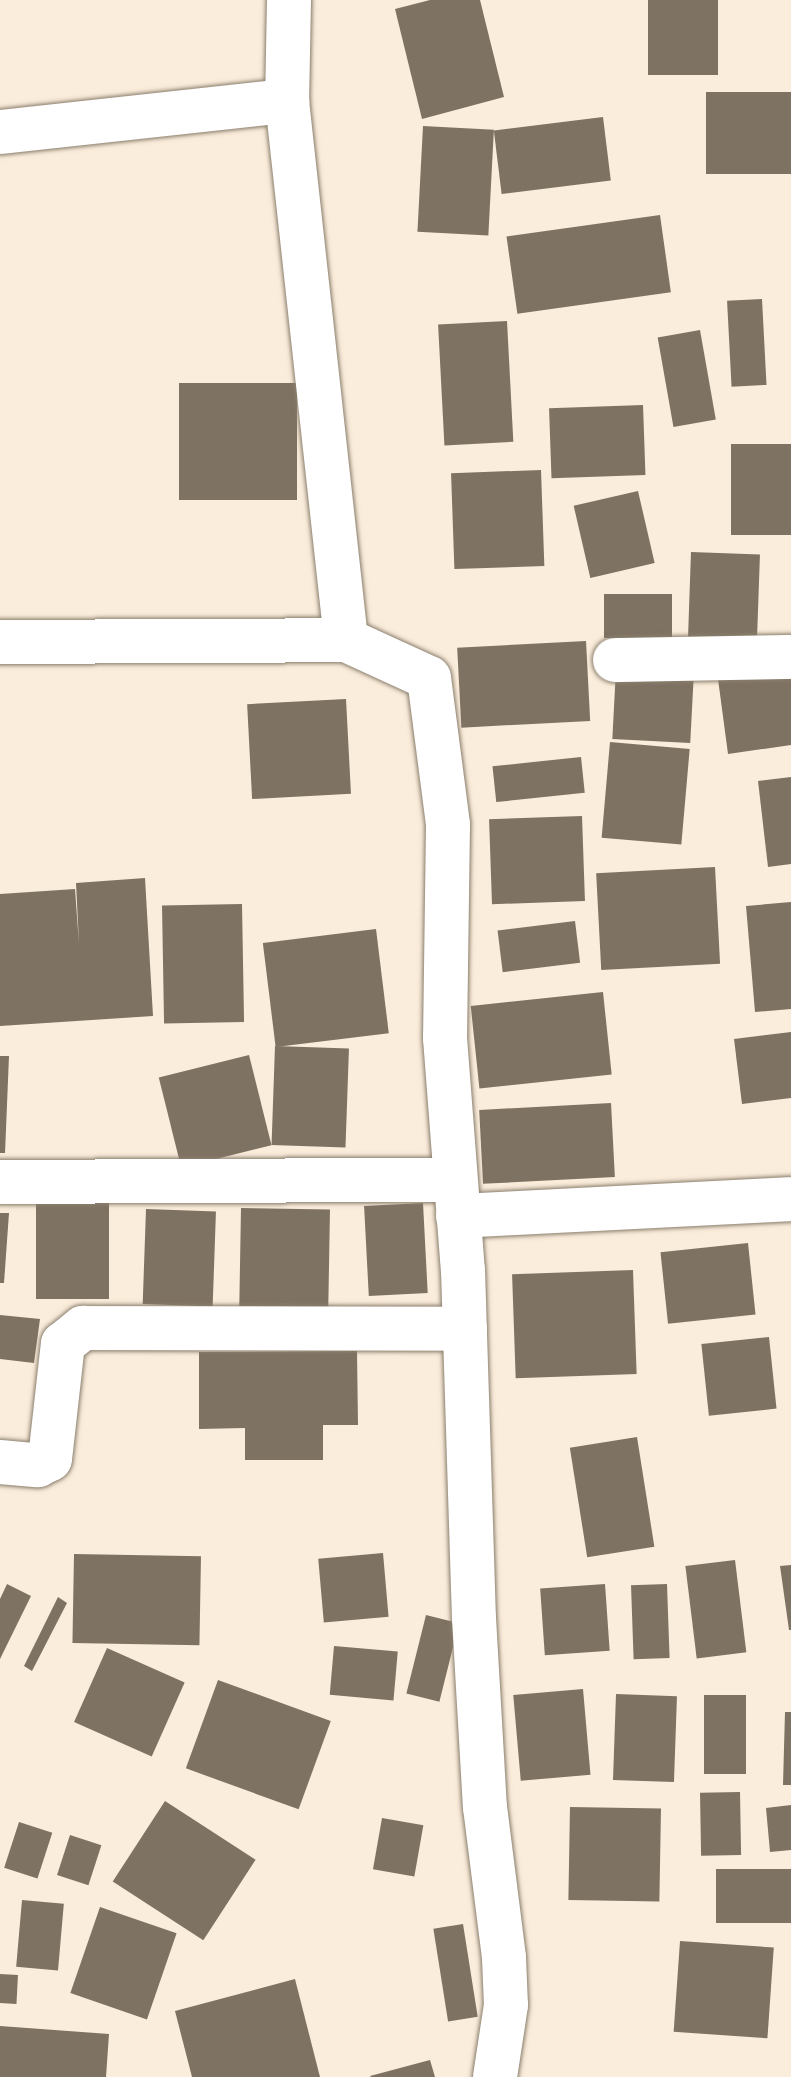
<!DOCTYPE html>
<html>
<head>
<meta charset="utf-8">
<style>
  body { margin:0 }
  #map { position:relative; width:791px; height:2077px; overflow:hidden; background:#fbeddb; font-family:"Noto Sans",sans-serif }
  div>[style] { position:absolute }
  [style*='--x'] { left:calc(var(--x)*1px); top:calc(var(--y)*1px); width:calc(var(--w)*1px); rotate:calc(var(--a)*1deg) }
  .building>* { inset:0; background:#7e7262; transform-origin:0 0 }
  .roads { filter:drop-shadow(0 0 2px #8a7e6d) drop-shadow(0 0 2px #8a7e6d) }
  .minor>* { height:44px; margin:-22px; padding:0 22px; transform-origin:22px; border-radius:22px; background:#fff }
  span { translate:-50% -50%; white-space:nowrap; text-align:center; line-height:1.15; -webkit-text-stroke:8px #fff; paint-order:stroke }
</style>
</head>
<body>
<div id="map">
  <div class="building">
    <i style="clip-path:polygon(430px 0,480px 0,504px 97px,422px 119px,395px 9px)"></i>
    <i style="left:648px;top:0;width:70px;height:75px"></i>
    <i style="left:791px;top:92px;width:82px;height:85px;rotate:90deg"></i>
    <i style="left:603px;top:117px;width:64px;height:110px;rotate:83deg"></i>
    <i style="left:423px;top:126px;width:71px;height:106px;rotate:3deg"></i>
    <i style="left:660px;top:215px;width:78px;height:155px;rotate:82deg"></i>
    <i style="left:762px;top:299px;width:86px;height:35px;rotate:87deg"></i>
    <i style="left:507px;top:321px;width:121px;height:69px;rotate:87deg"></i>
    <i style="left:700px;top:330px;width:91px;height:43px;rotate:80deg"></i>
    <i style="left:179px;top:383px;width:118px;height:117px"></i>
    <i style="left:643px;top:405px;width:70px;height:94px;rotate:88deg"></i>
    <i style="left:791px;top:444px;width:91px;height:60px;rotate:90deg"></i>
    <i style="left:541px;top:470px;width:96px;height:90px;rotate:88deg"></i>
    <i style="left:638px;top:491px;width:74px;height:66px;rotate:77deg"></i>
    <i style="left:691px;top:552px;width:69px;height:89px;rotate:2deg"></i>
    <i style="left:672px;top:594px;width:44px;height:68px;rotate:90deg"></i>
    <i style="left:586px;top:641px;width:80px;height:129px;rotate:87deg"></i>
    <i style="left:616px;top:669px;width:78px;height:70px;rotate:3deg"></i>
    <i style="clip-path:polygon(791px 678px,791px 745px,728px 754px,718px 679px)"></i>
    <i style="left:346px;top:699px;width:95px;height:99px;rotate:87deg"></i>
    <i style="left:610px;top:742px;width:80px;height:96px;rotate:5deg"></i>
    <i style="left:581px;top:757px;width:36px;height:89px;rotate:84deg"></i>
    <i style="clip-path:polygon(791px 777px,791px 864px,768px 867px,758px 781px)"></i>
    <i style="left:582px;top:816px;width:85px;height:93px;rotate:88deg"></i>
    <i style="left:715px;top:867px;width:97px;height:119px;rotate:87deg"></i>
    <i style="clip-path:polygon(145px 878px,153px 1016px,0 1026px,0 894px,75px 889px,79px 944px,76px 883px)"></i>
    <i style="clip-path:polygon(791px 902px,791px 1009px,755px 1012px,746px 906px)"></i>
    <i style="left:242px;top:904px;width:118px;height:80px;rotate:89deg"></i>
    <i style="left:575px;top:921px;width:42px;height:78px;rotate:83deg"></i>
    <i style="left:376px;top:929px;width:105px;height:114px;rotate:83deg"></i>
    <i style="left:603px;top:992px;width:83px;height:133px;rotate:84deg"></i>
    <i style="clip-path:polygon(791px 1032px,791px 1098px,742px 1104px,734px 1039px)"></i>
    <i style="left:275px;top:1046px;width:74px;height:99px;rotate:2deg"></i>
    <i style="left:249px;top:1055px;width:93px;height:93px;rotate:76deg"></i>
    <i style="clip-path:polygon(0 1056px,9px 1056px,5px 1153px,0 1153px)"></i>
    <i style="left:611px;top:1103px;width:74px;height:132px;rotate:87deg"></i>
    <i style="left:36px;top:1203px;width:73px;height:96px"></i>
    <i style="left:423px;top:1203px;width:90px;height:59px;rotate:87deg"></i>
    <i style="left:241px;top:1208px;width:89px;height:98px;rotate:1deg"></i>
    <i style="left:146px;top:1209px;width:70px;height:95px;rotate:2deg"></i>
    <i style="clip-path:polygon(0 1213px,9px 1213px,4px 1283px,0 1283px)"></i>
    <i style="left:748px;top:1243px;width:72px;height:88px;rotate:84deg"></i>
    <i style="left:633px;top:1270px;width:104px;height:121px;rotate:88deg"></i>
    <i style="clip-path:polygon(0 1315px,40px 1319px,34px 1363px,0 1359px)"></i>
    <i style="left:769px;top:1337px;width:72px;height:68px;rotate:84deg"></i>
    <i style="clip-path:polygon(357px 1351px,358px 1425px,323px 1425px,323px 1460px,245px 1460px,245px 1428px,199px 1429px,199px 1352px)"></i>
    <i style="left:637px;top:1437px;width:111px;height:68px;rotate:81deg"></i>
    <i style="left:383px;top:1553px;width:64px;height:65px;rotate:85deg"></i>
    <i style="left:74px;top:1554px;width:127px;height:89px;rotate:1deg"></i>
    <i style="left:735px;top:1560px;width:93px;height:50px;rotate:83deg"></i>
    <i style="clip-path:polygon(791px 1565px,791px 1630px,789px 1630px,780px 1566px)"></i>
    <i style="clip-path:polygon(7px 1584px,31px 1596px,0 1659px,0 1599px)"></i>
    <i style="left:605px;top:1584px;width:67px;height:65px;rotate:86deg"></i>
    <i style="left:667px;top:1584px;width:74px;height:36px;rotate:88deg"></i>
    <i style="clip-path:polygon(58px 1597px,67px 1603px,32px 1671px,24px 1666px)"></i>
    <i style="left:426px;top:1615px;width:34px;height:81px;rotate:14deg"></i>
    <i style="left:334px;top:1646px;width:64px;height:49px;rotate:5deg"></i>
    <i style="left:107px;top:1648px;width:85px;height:81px;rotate:24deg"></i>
    <i style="left:218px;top:1680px;width:120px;height:94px;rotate:20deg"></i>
    <i style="left:583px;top:1689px;width:86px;height:70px;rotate:85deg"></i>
    <i style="left:616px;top:1694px;width:61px;height:86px;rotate:2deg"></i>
    <i style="left:704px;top:1695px;width:42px;height:79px"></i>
    <i style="clip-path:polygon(785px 1712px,791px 1712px,791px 1785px,783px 1785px)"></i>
    <i style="left:740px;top:1792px;width:63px;height:40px;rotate:89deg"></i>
    <i style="left:165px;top:1801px;width:108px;height:96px;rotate:33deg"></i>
    <i style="clip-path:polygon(791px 1805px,791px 1850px,770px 1852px,766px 1808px)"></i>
    <i style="left:570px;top:1807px;width:91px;height:93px;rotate:1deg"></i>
    <i style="left:382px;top:1818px;width:42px;height:52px;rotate:10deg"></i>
    <i style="left:19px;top:1822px;width:35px;height:48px;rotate:18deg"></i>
    <i style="left:70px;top:1835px;width:33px;height:42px;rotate:18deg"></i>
    <i style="left:791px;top:1869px;width:54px;height:75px;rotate:90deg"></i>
    <i style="left:22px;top:1900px;width:42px;height:67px;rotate:5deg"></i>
    <i style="left:100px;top:1907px;width:81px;height:91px;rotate:19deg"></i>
    <i style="left:463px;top:1924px;width:94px;height:30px;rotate:81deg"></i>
    <i style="left:680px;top:1941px;width:94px;height:91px;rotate:4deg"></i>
    <i style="left:0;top:1974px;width:18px;height:29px;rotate:3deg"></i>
    <i style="clip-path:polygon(295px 1979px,320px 2077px,192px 2077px,175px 2011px)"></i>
    <i style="clip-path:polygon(0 2026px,109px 2034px,106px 2077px,0 2077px)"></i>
    <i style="clip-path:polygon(430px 2060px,435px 2077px,371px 2077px,370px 2076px)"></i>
  </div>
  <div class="roads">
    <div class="minor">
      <i style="--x:289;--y:0;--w:101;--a:91.1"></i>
      <i style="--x:287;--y:101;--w:542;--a:83.75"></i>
      <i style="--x:346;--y:640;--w:91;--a:24.6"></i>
      <i style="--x:429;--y:678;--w:148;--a:82.6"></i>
      <i style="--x:448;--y:825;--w:213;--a:90.8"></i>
      <i style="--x:445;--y:1038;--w:233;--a:85.6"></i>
      <i style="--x:463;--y:1270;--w:348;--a:88.2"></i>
      <i style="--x:474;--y:1618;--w:189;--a:86.7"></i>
      <i style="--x:485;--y:1807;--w:152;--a:82.8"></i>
      <i style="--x:504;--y:1958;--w:47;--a:87.6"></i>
      <i style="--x:506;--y:2005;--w:73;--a:98.7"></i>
      <i style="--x:0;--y:132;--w:289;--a:-6.2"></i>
      <i style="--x:0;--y:642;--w:346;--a:-0.3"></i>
      <i style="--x:615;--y:660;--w:176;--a:-1"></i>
      <i style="--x:0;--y:1182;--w:454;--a:-0.3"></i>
      <i style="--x:458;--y:1216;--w:333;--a:-2.9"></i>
      <i style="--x:0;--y:1462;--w:38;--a:5"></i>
      <i style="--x:38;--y:1465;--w:13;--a:-27"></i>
      <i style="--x:50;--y:1459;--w:116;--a:-83.6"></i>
      <i style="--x:63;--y:1344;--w:26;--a:-39"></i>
      <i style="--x:83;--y:1328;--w:382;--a:0.1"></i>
    </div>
  </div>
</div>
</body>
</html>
